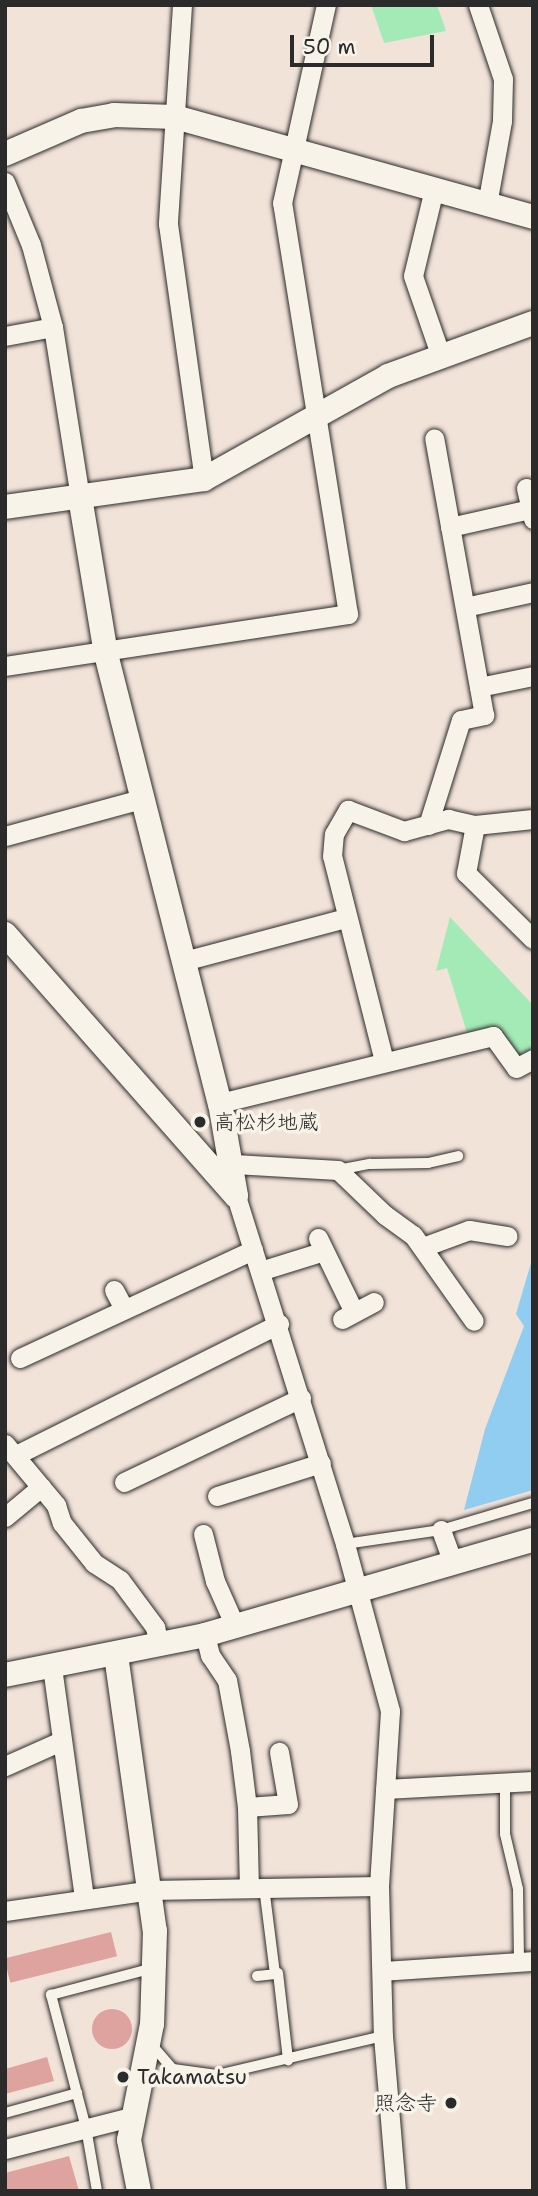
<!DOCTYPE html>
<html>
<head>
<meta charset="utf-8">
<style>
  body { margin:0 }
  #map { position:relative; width:538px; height:2196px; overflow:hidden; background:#f2e3d9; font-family:"Shantell Sans","Klee One",sans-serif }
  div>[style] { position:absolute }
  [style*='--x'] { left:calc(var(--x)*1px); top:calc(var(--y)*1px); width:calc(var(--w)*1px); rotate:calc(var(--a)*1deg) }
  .green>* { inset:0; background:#a4eab6 }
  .water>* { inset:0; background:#91cdf1 }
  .building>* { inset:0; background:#dea39f; transform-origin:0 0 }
  .round { border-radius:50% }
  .roads { filter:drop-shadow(0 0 2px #2b2b2b) drop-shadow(0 0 2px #2b2b2b) }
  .service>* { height:10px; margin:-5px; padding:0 5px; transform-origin:5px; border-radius:5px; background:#f7f3e8 }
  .minor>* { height:19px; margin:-9.5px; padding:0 9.5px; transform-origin:9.5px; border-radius:9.5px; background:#f7f3e8 }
  .tertiary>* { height:24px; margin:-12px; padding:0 12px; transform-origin:12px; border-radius:12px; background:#f7f3e8 }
  .dots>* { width:19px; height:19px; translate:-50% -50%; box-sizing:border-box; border:4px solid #f7f3e8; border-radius:50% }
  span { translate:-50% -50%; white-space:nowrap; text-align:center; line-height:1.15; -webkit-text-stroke:7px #f7f3e8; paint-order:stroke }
  .poi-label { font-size:21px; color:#2b2b2b }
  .left { translate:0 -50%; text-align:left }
  .right { translate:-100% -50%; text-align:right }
  .frame { position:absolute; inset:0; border:7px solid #2b2b2b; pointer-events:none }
  .scale { position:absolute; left:290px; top:35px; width:144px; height:32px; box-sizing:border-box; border:4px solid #2b2b2b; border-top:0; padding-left:9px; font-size:21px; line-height:24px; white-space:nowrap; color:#2b2b2b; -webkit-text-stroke:5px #f7f3e8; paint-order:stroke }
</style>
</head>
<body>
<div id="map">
  <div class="green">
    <i style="clip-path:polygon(371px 5px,437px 5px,446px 31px,384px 43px)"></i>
    <i style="clip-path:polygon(450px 917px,533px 1005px,533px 1050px,514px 1055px,497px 1026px,468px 1036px,447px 968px,436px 971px)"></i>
  </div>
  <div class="water">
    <i style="clip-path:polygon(533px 1256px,533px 1490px,464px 1510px,485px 1429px,524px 1326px,516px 1314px)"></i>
  </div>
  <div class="building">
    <i style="left:111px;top:1932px;width:25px;height:110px;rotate:76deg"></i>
    <i class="round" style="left:92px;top:2009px;width:40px;height:40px"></i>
    <i style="clip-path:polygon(47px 2057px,54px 2081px,5px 2094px,5px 2069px)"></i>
    <i style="clip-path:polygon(69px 2156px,79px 2191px,5px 2191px,5px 2173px)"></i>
  </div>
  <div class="roads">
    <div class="service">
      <i style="--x:338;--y:1170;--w:33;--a:-11"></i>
      <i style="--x:370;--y:1164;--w:58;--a:-1"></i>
      <i style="--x:428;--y:1163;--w:31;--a:-13"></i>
      <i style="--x:345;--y:1544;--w:97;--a:-8.3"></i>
      <i style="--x:441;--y:1530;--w:96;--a:-16.4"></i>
      <i style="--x:505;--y:1783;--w:51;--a:90"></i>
      <i style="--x:505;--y:1834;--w:57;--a:76.7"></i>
      <i style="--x:518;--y:1889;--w:71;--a:89.2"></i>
      <i style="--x:278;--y:1973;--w:88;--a:83.4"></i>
      <i style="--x:257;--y:1976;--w:18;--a:-6"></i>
      <i style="--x:275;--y:1974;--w:88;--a:-97.2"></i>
      <i style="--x:151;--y:2044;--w:33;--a:49"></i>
      <i style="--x:173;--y:2069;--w:44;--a:7.8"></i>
      <i style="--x:217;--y:2075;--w:171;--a:-13.2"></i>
      <i style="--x:5;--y:2113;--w:75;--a:-15.5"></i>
      <i style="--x:97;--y:2191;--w:64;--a:-99.9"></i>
      <i style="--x:86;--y:2128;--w:138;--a:-104.7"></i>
      <i style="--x:51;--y:1995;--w:106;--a:-14.8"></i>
    </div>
    <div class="minor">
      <i style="--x:182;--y:5;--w:219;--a:93.7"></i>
      <i style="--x:168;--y:224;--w:258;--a:82"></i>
      <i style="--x:478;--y:5;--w:78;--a:71.3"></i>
      <i style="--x:503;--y:79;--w:42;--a:91.4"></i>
      <i style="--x:502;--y:121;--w:84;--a:100.2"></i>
      <i style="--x:5;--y:182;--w:68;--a:67.6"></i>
      <i style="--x:31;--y:245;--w:85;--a:75"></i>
      <i style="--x:53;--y:327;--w:172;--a:81"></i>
      <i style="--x:434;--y:189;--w:89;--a:103.6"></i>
      <i style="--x:413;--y:276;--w:83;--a:70.9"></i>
      <i style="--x:5;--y:336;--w:49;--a:-10.6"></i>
      <i style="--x:526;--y:488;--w:32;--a:77"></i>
      <i style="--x:450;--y:527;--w:82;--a:-12.7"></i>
      <i style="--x:465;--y:607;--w:70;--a:-12.4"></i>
      <i style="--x:5;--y:666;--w:347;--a:-8.6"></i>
      <i style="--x:348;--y:614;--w:416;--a:-99.1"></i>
      <i style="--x:282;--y:203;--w:203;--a:-77.5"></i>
      <i style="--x:479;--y:687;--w:55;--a:-11.5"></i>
      <i style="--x:428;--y:825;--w:110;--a:-72.6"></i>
      <i style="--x:461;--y:720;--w:24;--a:-12"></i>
      <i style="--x:484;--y:715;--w:281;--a:-100.2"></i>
      <i style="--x:475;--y:825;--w:49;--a:100.6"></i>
      <i style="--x:466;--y:873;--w:94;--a:44.6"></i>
      <i style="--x:5;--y:836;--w:141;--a:-15.2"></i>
      <i style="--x:184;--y:961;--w:168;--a:-14.9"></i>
      <i style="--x:384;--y:1061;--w:211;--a:-104.2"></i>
      <i style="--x:332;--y:856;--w:22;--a:-85"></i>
      <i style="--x:334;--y:834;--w:28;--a:-60"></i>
      <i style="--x:348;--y:810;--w:60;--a:20.6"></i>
      <i style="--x:404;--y:831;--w:46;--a:-15.3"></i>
      <i style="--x:448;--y:819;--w:28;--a:13"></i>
      <i style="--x:475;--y:825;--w:58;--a:-5.9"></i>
      <i style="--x:220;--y:1103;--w:281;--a:-13.8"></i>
      <i style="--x:493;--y:1036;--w:39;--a:54"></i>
      <i style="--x:516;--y:1068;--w:19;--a:-28"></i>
      <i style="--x:234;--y:1164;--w:104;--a:3.3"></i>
      <i style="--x:338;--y:1170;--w:65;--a:43.8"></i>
      <i style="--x:385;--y:1215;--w:34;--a:36"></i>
      <i style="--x:413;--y:1235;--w:105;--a:54.7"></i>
      <i style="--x:236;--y:1196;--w:365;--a:72.6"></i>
      <i style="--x:345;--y:1544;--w:173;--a:74.9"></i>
      <i style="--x:390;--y:1711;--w:175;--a:93.6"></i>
      <i style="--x:379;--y:1886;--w:150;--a:88.5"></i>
      <i style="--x:383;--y:2036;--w:156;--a:85.2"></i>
      <i style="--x:318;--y:1238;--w:82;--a:64.1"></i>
      <i style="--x:423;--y:1247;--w:49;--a:-20.3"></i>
      <i style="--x:469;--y:1230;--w:39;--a:9"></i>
      <i style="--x:260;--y:1271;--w:64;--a:-17.3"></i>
      <i style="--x:114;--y:1290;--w:21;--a:62"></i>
      <i style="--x:342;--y:1319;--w:36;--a:-28"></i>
      <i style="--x:20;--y:1358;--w:257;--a:-24.9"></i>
      <i style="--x:5;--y:1444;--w:80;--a:50.1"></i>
      <i style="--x:56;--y:1505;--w:19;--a:72"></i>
      <i style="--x:62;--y:1523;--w:51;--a:51.3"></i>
      <i style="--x:94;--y:1563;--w:31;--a:33"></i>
      <i style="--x:120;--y:1580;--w:59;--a:53.3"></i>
      <i style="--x:155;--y:1627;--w:18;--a:77"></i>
      <i style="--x:16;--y:1455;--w:294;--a:-26.5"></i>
      <i style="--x:124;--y:1482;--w:196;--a:-25.4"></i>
      <i style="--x:217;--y:1496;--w:109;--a:-17.6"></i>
      <i style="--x:5;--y:1517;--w:47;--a:-39.8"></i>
      <i style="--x:441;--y:1530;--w:35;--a:70"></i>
      <i style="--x:203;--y:1534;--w:49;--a:75.7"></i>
      <i style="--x:215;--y:1581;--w:49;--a:66"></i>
      <i style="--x:205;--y:1635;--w:21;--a:76"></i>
      <i style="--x:210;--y:1655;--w:30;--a:56"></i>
      <i style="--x:227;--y:1680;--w:72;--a:79.6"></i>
      <i style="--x:240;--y:1751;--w:56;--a:82.9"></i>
      <i style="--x:247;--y:1807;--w:80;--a:88.6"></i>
      <i style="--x:52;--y:1667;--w:234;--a:82.1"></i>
      <i style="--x:5;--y:1766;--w:61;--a:-24.1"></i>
      <i style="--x:385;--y:1789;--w:148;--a:-3.1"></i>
      <i style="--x:247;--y:1807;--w:41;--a:-4.2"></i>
      <i style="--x:288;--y:1804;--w:53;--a:-99.8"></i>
      <i style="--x:5;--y:1911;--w:147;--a:-8.2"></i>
      <i style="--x:150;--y:1890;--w:229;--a:-1"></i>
      <i style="--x:382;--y:1971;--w:151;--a:-3.8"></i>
      <i style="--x:5;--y:2149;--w:130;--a:-14.3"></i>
    </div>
    <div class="tertiary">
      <i style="--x:5;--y:154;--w:83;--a:-23.5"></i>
      <i style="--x:81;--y:121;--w:34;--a:-10"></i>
      <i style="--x:114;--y:115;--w:61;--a:1.9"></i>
      <i style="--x:175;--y:117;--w:372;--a:15.6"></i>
      <i style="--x:80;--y:497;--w:159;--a:80.6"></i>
      <i style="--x:106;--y:654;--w:463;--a:75.8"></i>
      <i style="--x:220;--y:1103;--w:94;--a:80.2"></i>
      <i style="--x:5;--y:507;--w:201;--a:-8"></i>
      <i style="--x:204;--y:479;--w:211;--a:-29.2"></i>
      <i style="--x:388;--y:376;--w:154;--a:-20.1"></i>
      <i style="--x:5;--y:934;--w:349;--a:48.6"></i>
      <i style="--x:116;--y:1655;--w:279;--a:82"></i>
      <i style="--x:155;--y:1931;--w:93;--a:91.8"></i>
      <i style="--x:152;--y:2024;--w:118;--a:101.2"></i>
      <i style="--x:129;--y:2140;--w:52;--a:78.9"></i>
      <i style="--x:5;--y:1675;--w:204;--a:-11.3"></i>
      <i style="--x:205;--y:1635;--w:341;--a:-16.2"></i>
    </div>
  </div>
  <div class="dots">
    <i style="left:200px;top:1122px;background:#2b2b2b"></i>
    <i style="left:123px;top:2077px;background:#2b2b2b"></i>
    <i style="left:451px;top:2103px;background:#2b2b2b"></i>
  </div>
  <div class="poi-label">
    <span class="left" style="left:214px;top:1122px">高松杉地蔵</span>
    <span class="left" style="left:137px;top:2077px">Takamatsu</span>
    <span class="right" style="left:437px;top:2103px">照念寺</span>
  </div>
  <div class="frame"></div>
  <div class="scale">50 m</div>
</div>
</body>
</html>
